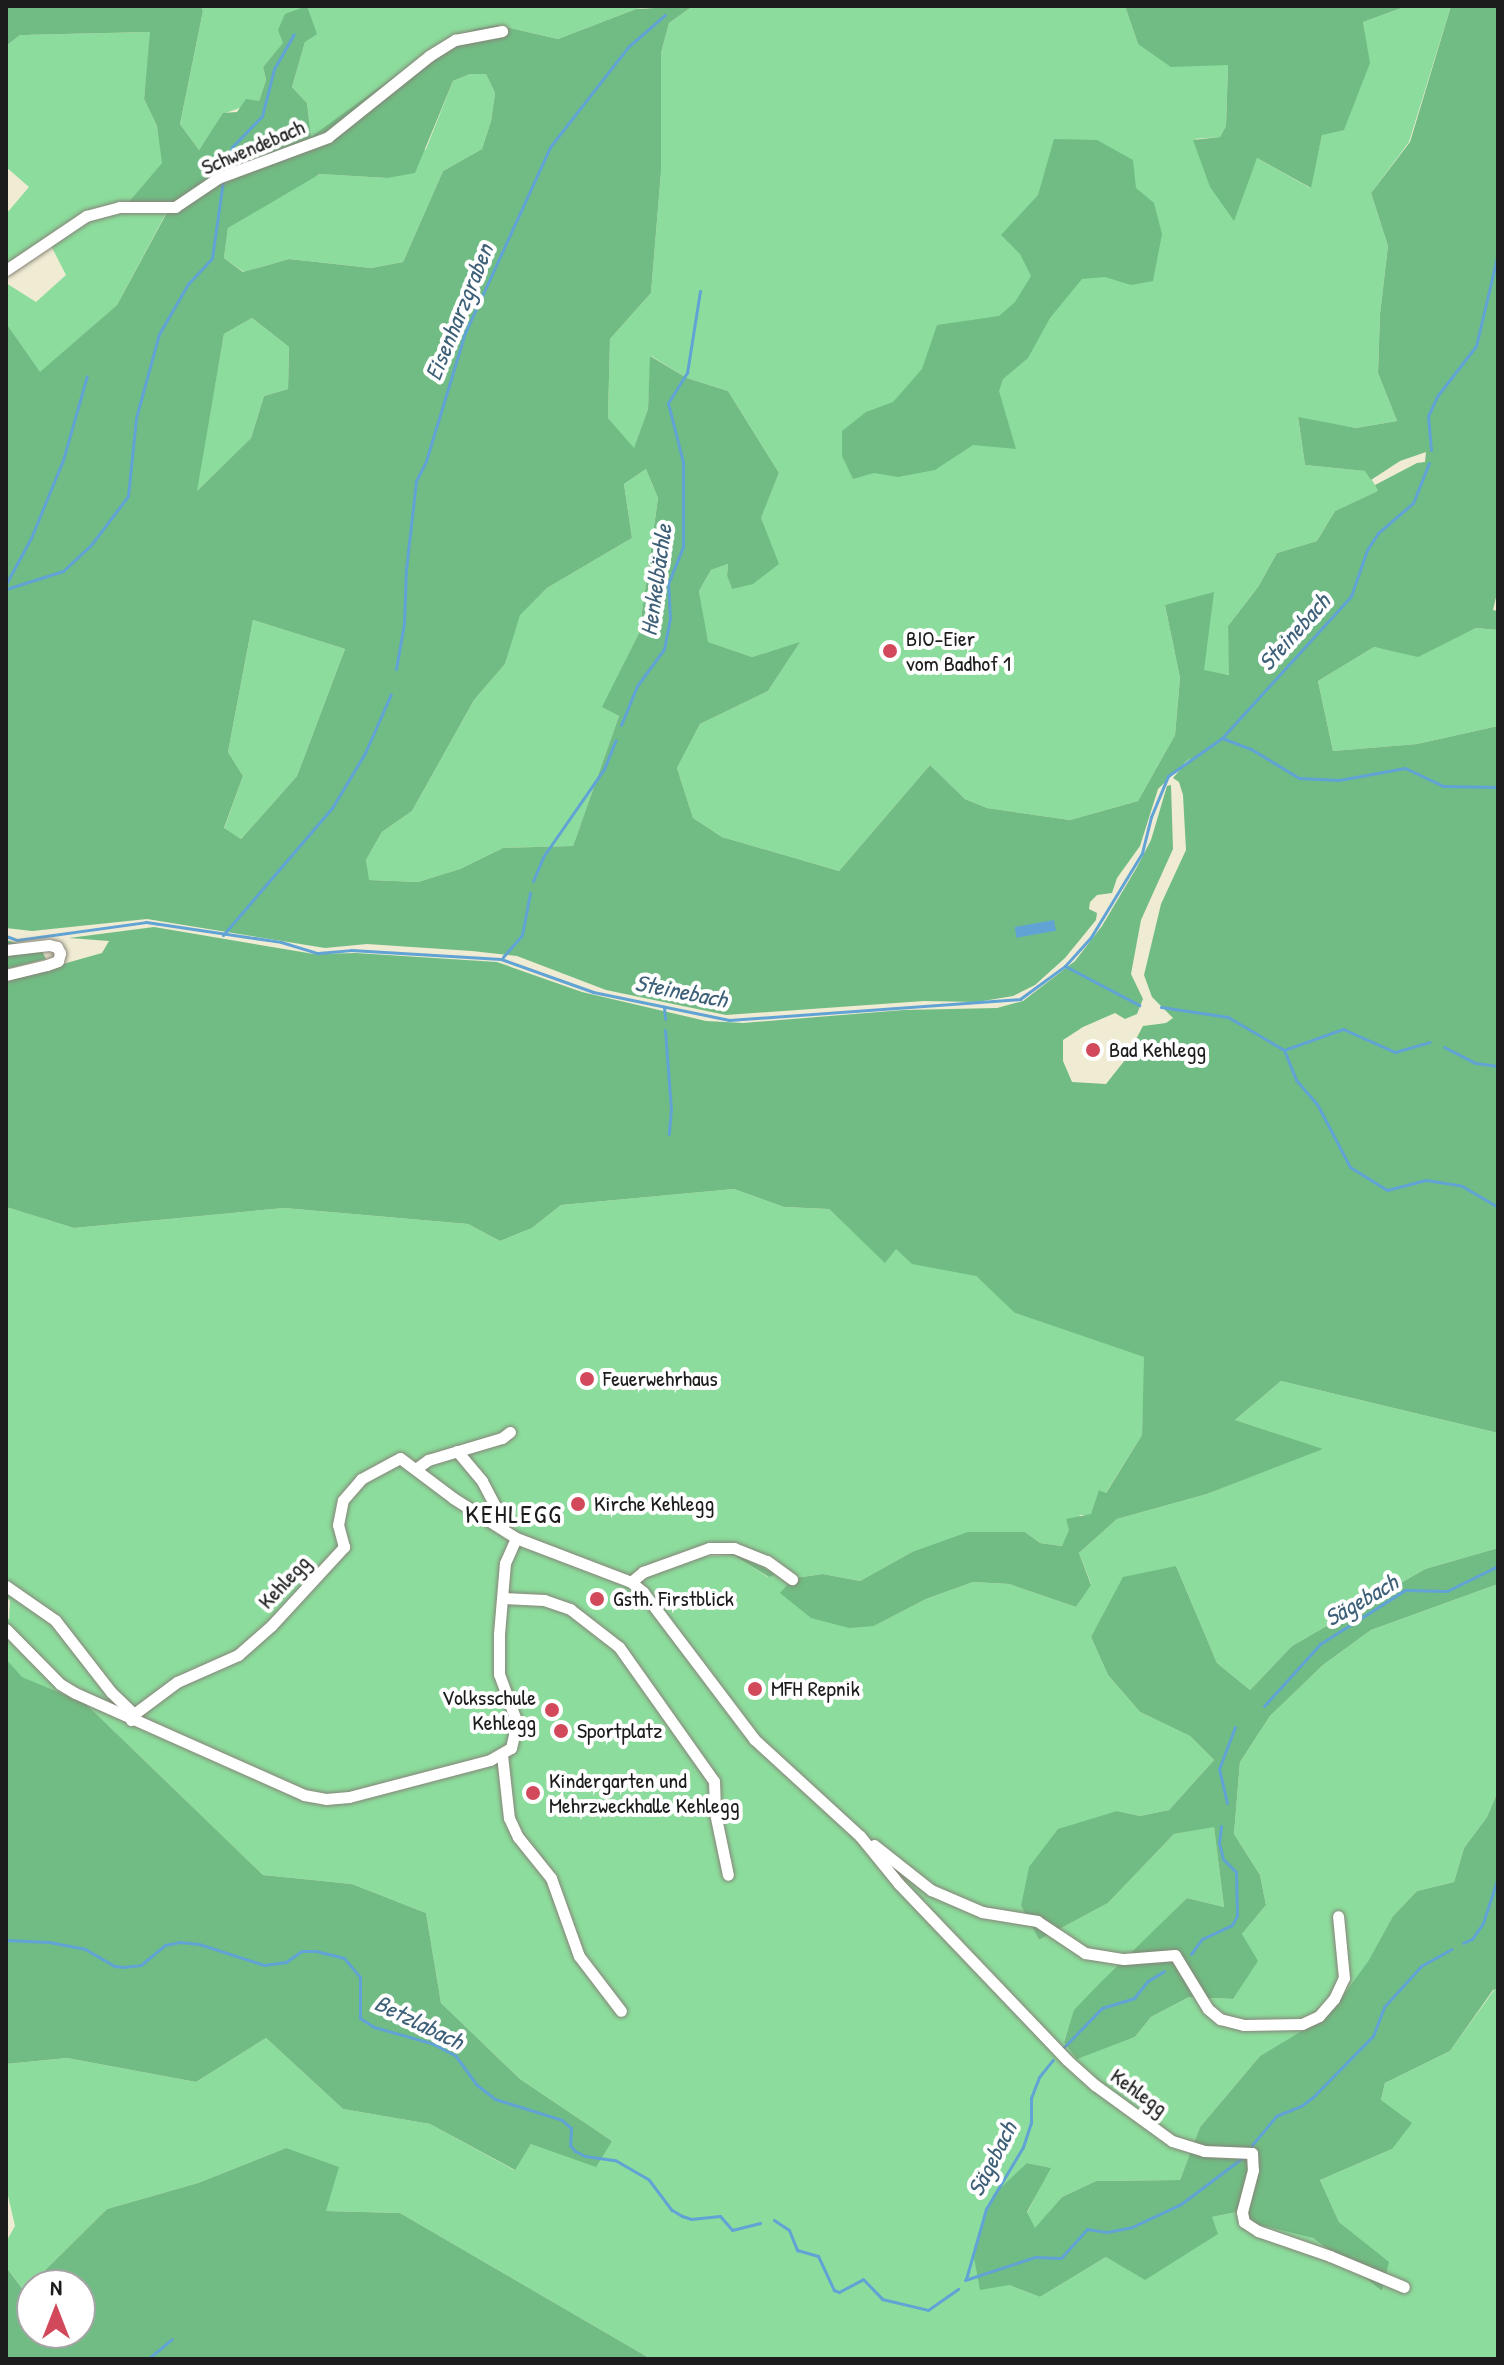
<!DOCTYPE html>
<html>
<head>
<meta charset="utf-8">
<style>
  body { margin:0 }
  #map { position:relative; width:1504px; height:2365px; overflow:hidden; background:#f0ebd3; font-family:"Patrick Hand",sans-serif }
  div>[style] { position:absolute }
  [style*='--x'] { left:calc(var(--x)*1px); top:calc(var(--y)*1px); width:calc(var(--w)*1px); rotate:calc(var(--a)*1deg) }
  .green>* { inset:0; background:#8cdd9d }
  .forest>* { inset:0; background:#71bc84 }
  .water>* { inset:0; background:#60a3d4; transform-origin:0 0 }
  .stream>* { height:3px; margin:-1.5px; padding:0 1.5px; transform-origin:1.5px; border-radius:1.5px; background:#60a3d4 }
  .roads { filter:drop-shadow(0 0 2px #868478) drop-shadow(0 0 2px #868478) }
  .minor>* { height:11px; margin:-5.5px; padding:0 5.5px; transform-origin:5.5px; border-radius:5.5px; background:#fff }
  .dots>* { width:22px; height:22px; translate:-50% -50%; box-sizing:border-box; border:4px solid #fff; border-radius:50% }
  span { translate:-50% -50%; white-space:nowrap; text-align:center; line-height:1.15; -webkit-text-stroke:8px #fff; paint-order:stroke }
  .street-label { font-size:22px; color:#1c1c1c }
  .poi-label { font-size:22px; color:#1c1c1c }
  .left { translate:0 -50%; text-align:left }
  .right { translate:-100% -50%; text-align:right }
  .water-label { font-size:24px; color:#3e6078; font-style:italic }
  .quarter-label { font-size:26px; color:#1c1c1c; letter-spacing:2px }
  .frame { position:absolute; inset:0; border:8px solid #1c1c1c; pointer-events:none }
  .north { position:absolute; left:16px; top:2269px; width:80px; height:80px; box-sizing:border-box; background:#fff; border:2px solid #a4a4a4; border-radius:50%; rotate:0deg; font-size:22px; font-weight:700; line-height:32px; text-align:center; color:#1c1c1c }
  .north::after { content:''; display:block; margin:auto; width:28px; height:36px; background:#d1495b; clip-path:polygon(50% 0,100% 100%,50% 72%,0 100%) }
</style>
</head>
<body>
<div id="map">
  <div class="green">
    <i style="clip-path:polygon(201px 6px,656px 6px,636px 9px,558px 39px,497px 25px,446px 39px,311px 138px,307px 103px,292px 87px,305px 42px,284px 43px,263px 67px,266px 80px,259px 101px,223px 114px,199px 150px,180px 124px,203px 11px)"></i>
    <i style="clip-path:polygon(693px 6px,1125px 6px,1138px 44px,1228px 65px,1226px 126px,1220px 137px,1194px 139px,1257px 158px,1310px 188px,1322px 135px,1369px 63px,1363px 22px,1407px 6px,1451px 6px,1409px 142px,1371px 193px,1388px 246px,1380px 314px,1378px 373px,1397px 421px,1356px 428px,1298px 418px,1305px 465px,1366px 471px,1379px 491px,1335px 511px,1317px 541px,1277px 553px,1258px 587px,1228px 626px,1230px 675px,1204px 671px,1165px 605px,1180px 678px,1175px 735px,1138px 801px,1070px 820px,987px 808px,965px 799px,930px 765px,839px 871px,722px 837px,693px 818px,677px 768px,700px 724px,768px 691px,799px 643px,752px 657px,707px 642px,699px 591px,711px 570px,728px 564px,727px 576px,732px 589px,779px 473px,728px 391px,687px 378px,651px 356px,648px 409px,634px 449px,608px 418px,610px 339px,651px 293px,661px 172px,661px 53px,669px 23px)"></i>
    <i style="clip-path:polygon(151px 32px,144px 99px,157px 126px,171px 204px,117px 305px,40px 373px,6px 323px,6px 283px,36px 302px,66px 275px,50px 244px,6px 274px,6px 214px,29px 187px,6px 167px,6px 46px,20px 35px)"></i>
    <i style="clip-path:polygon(470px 74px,486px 74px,495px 93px,491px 121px,482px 149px,443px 171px,403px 262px,371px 268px,289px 259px,244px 272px,224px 258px,228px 228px,294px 186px,321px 174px,387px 178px,426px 149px,453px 81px)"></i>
    <i style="clip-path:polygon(252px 318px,289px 347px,288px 389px,264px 396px,251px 438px,196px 492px,224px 334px)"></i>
    <i style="clip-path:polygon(646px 469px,658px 498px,639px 633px,603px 707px,619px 716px,573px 846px,503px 848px,460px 869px,418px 882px,368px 880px,366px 860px,382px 832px,412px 811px,474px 700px,505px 664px,519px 615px,547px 588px,632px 538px,624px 484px)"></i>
    <i style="clip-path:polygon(253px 620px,345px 649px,297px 776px,241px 839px,224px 829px,243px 776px,228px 752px)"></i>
    <i style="clip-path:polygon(1476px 628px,1498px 630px,1498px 726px,1417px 744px,1333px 751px,1318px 681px,1374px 647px,1418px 656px)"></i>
    <i style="clip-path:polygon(734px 1189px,784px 1207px,829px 1209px,885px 1262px,896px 1248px,976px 1276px,1016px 1313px,1145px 1357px,1142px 1435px,1105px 1494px,1100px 1490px,1091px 1515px,1080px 1515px,1062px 1546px,1040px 1543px,1025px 1532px,912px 1552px,860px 1581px,823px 1574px,787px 1579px,728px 1551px,705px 1556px,733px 1555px,768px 1577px,775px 1575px,788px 1584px,781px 1593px,874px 1626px,926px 1599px,973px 1582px,1009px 1584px,1076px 1607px,1091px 1584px,1079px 1553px,1117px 1519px,1207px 1494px,1321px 1449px,1235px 1420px,1281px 1381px,1498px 1433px,1498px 1548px,1425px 1569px,1292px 1646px,1250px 1690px,1217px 1663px,1176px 1566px,1108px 1609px,1091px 1637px,1108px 1675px,1140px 1712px,1190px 1736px,1214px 1760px,1169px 1810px,1140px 1816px,1117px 1811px,1021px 1906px,1039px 1940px,1108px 1903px,1174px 1834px,1214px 1826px,1224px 1907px,1187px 1898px,1075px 2010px,1064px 2041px,1077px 2058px,1135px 2037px,1151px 2017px,1189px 1997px,1233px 1999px,1242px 1934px,1266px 1905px,1260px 1875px,1234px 1834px,1240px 1762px,1270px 1716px,1323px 1665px,1371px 1630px,1498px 1584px,1498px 1791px,1487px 1817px,1464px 1848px,1454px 1882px,1417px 1891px,1393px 1916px,1370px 1960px,1330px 2015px,1260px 2056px,1200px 2127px,1180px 2180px,1096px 2181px,1062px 2197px,1035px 2229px,1027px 2213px,1050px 2168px,1027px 2163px,1009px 2285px,1040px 2297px,1106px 2257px,1212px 2217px,1237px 2212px,1313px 2238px,1382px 2291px,1388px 2262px,1339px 2222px,1320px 2180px,1392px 2149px,1381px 2100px,1385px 2083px,1450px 2051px,1494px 1990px,1498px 1989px,1498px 2359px,651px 2359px,400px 2213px,326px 2211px,286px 2148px,198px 2183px,107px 2209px,24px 2291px,6px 2267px,6px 2242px,15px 2226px,6px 2187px,6px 2064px,67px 2058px,196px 2082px,266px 2038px,343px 2109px,430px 2124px,514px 2170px,531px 2144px,612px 2141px,520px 2079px,441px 2003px,426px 1913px,352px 1884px,263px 1875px,85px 1703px,21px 1677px,6px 1659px,6px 1618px,9px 1619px,10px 1600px,6px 1598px,6px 1207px,74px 1228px,284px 1208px,468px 1224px,500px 1241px,532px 1228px,561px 1205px)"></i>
  </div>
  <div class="forest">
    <i style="clip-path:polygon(evenodd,6px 6px,201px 6px,203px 11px,180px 124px,199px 150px,223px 113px,237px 112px,246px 99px,259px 101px,266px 80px,263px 67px,283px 43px,278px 30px,285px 14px,307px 6px,317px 34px,305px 42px,292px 87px,307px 103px,311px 137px,446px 39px,476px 29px,497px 25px,558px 39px,636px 9px,693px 6px,669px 23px,661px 53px,661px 172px,651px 293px,610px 339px,608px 418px,634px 448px,648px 409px,650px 356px,687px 378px,728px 391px,779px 473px,761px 518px,779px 564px,753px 584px,732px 589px,727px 576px,728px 564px,711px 570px,699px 591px,708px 642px,752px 657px,800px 642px,768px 691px,700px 724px,677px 768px,693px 818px,722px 837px,839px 871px,930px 765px,965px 799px,987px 808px,1070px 820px,1138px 801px,1175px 735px,1180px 678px,1165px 605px,1214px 592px,1204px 670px,1229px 675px,1228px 626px,1258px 587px,1277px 553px,1317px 541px,1335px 511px,1378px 491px,1375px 485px,1417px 463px,1425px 462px,1426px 452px,1400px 461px,1371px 480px,1365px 471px,1305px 465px,1298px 417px,1356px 428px,1397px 421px,1378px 373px,1380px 314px,1388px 246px,1371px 193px,1410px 142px,1451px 6px,1498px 6px,1498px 589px,1493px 610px,1498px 611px,1498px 630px,1476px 628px,1418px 657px,1374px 647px,1318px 681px,1333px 751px,1417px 744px,1498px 726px,1498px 1433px,1281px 1381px,1235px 1420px,1323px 1449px,1207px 1494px,1117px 1519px,1079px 1553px,1091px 1585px,1076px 1607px,1009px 1584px,973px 1582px,926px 1599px,874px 1626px,849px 1628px,811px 1618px,780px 1593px,788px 1584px,775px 1575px,769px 1577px,733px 1555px,703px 1554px,728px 1551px,787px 1579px,823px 1574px,860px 1581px,912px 1552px,968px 1532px,1025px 1532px,1040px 1543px,1062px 1546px,1069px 1530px,1066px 1519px,1091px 1514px,1099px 1490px,1106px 1493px,1142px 1435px,1144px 1357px,1015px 1313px,976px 1276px,912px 1264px,896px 1249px,885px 1263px,829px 1209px,784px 1207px,734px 1189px,561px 1205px,532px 1228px,500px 1241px,468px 1224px,284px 1208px,74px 1228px,6px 1207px,6px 980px,102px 953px,109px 941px,69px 938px,154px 927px,314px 954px,356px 953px,497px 962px,582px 992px,706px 1021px,743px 1023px,904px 1010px,997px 1008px,1023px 1001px,1075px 961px,1102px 926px,1137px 867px,1151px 840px,1167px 786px,1171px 785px,1173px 849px,1141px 920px,1131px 974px,1143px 999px,1137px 1014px,1125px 1019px,1115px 1013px,1083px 1027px,1063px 1040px,1063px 1061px,1072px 1082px,1106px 1084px,1125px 1060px,1143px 1026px,1166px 1023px,1173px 1018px,1152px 997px,1144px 975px,1161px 904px,1186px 850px,1183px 795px,1179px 782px,1173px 778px,1191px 757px,1158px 789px,1140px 846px,1117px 878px,1112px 893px,1097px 895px,1090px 902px,1089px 909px,1097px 913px,1096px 920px,1065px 958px,1035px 985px,1013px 996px,977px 1002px,924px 1001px,726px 1015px,606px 990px,517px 956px,472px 951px,367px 944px,325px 948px,147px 919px,32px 931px,6px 928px,6px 323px,40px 372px,117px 305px,171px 205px,129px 202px,162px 163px,157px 126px,144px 99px,150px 32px,20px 35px,6px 46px,6px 6px,470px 74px,486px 74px,495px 93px,491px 121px,482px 149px,443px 171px,403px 262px,371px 268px,289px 259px,243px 272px,224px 258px,228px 228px,320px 174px,387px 178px,415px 173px,453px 81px,470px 74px,6px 6px,252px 318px,289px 347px,288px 389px,264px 396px,251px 438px,197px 491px,224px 334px,252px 318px,6px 6px,646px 469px,658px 498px,639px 633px,602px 707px,619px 716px,573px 846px,503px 848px,460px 869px,418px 882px,369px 880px,366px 860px,382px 832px,412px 811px,474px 700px,505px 664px,520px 615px,547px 588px,632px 538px,624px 484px,646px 469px,6px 6px,253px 620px,345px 649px,297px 776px,241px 839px,224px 828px,243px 776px,228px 752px,253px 620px)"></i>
    <i style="clip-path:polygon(1125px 6px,1407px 6px,1363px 22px,1370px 63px,1344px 130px,1322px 135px,1311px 188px,1257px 158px,1234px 221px,1210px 187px,1193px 140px,1220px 137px,1226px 126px,1228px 65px,1171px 67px,1138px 44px)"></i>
    <i style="clip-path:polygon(1054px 139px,1097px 140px,1133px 160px,1136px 188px,1154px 203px,1162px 234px,1153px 281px,1131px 285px,1105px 277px,1082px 279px,1050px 318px,1028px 358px,1003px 379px,999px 391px,1016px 449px,973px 445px,935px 470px,898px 477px,874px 473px,853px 479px,842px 456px,842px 431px,866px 412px,893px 402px,922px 369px,937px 325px,999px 316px,1015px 302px,1031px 276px,1020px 254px,1001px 235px,1038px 195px)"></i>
    <i style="clip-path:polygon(6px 940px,42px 951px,46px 959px,6px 969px)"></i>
    <i style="clip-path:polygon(1498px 1548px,1498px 1584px,1371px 1630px,1323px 1665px,1270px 1716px,1240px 1762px,1234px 1834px,1260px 1875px,1266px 1905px,1242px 1934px,1258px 1961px,1233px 1999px,1189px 1997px,1151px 2017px,1135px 2037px,1077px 2059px,1064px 2042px,1074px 2010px,1099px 1984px,1187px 1898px,1224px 1907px,1214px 1827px,1174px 1834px,1108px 1903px,1039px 1940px,1021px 1906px,1029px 1867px,1058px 1829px,1117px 1811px,1140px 1816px,1169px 1810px,1214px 1760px,1190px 1736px,1140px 1712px,1108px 1675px,1091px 1637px,1123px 1577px,1176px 1566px,1217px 1663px,1250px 1690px,1292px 1646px,1425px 1569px)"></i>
    <i style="clip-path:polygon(6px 1659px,22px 1677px,85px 1703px,263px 1875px,352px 1884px,426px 1913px,441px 2003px,520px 2079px,612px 2141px,596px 2167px,531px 2144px,515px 2170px,430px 2124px,343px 2109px,266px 2038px,196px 2082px,67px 2058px,6px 2064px)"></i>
    <i style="clip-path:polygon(1498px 1791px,1498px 1989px,1493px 1990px,1450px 2051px,1385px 2083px,1381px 2100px,1412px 2123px,1392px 2149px,1320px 2180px,1339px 2222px,1389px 2262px,1382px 2291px,1313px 2238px,1257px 2224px,1237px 2212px,1212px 2217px,1218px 2234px,1145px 2280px,1106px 2257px,1040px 2297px,1009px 2285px,980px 2290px,973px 2252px,993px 2195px,1027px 2163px,1051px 2168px,1027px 2212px,1035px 2228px,1062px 2197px,1096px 2181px,1180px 2180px,1200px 2127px,1260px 2056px,1330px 2014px,1369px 1960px,1393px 1916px,1417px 1891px,1454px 1882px,1464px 1848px,1487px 1817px)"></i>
    <i style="clip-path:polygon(evenodd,286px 2148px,339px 2167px,326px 2211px,400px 2213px,651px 2359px,6px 2359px,6px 2267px,24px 2291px,107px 2209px,198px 2183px,286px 2148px,32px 2285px,80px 2285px,80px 2333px,32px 2333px,32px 2285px)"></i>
  </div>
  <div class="water">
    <i style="left:1054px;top:920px;width:11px;height:40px;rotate:80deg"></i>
  </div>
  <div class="stream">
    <i style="--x:226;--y:170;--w:24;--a:-75"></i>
    <i style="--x:232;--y:147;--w:43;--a:-45.9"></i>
    <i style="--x:262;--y:116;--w:49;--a:-75.7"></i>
    <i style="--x:274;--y:69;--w:40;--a:-60.3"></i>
    <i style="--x:1431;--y:450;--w:34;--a:-95"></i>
    <i style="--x:1428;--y:416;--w:23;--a:-65"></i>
    <i style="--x:1438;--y:395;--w:62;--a:-52.2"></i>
    <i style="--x:1476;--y:346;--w:96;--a:-76.7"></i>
    <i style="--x:6;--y:584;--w:52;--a:-61.5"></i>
    <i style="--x:31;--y:538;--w:84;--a:-67.7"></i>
    <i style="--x:63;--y:460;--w:87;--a:-74.1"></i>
    <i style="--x:6;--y:589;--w:60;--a:-17.5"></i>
    <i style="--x:63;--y:571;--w:38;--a:-43"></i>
    <i style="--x:91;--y:545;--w:61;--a:-52.9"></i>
    <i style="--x:128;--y:496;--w:78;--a:-84.1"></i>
    <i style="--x:136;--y:418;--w:87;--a:-74.7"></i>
    <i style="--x:159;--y:334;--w:58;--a:-59.9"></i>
    <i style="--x:188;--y:284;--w:35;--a:-47"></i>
    <i style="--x:212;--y:258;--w:78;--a:-81.9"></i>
    <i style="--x:396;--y:669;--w:47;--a:-80.1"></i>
    <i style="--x:404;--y:623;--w:54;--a:-87.9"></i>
    <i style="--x:406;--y:569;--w:89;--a:-83.5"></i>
    <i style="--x:416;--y:481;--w:22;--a:-63"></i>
    <i style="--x:426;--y:461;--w:134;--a:-73.1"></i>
    <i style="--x:465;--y:333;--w:205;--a:-65.4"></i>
    <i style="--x:550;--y:147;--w:127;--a:-52"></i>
    <i style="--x:628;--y:47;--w:49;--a:-40.9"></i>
    <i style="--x:621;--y:725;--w:42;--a:-67.7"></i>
    <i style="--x:637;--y:686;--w:46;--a:-53.9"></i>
    <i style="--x:664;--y:649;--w:31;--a:-79"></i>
    <i style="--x:670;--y:619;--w:35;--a:-93"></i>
    <i style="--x:668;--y:584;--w:40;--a:-68"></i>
    <i style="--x:683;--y:547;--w:85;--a:-90"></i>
    <i style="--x:683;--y:462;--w:61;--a:-104.3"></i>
    <i style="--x:668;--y:403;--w:36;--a:-58"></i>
    <i style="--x:687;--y:373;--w:83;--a:-81"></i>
    <i style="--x:1222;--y:738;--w:31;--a:21"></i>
    <i style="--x:1251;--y:749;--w:56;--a:31.1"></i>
    <i style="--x:1299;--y:778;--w:40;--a:2.9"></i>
    <i style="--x:1339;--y:780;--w:67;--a:-10.3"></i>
    <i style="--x:1405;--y:768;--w:42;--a:25.3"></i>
    <i style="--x:1443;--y:786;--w:55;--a:1"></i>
    <i style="--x:533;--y:881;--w:26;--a:-67"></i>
    <i style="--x:543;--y:857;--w:107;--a:-55.3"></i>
    <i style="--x:604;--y:769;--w:31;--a:-68"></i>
    <i style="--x:223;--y:935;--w:167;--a:-49.4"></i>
    <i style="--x:332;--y:808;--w:64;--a:-59"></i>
    <i style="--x:365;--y:753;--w:64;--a:-66.2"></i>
    <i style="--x:6;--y:936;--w:12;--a:20"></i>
    <i style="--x:17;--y:940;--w:130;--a:-7.9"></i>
    <i style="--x:146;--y:922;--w:136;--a:8.4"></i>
    <i style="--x:281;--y:942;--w:39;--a:17"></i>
    <i style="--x:318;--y:953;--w:33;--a:-5"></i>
    <i style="--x:351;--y:950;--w:150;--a:3.4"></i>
    <i style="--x:501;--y:959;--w:98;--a:19.7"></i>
    <i style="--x:593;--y:992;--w:139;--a:11.6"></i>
    <i style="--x:729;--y:1020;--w:292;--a:-4.1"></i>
    <i style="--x:1020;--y:999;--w:56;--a:-36.3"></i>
    <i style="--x:1065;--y:966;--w:39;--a:-48"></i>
    <i style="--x:1091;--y:937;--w:98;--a:-58.7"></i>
    <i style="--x:1142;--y:853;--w:37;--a:-76"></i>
    <i style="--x:1151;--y:817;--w:44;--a:-67.5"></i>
    <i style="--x:1168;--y:776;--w:66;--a:-35.1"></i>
    <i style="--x:1222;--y:738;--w:192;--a:-47.7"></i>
    <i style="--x:1351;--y:596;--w:49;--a:-70.8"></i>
    <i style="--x:1367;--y:550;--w:20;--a:-57"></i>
    <i style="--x:1378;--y:533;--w:46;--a:-40.6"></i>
    <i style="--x:1413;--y:503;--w:43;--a:-68.2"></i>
    <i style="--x:503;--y:957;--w:29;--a:-49"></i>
    <i style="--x:522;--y:935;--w:43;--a:-79.2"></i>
    <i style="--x:1065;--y:966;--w:84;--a:27.8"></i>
    <i style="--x:664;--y:1007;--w:12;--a:85"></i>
    <i style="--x:1161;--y:1007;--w:68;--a:8.5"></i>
    <i style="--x:1228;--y:1017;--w:65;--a:30.5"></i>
    <i style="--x:1284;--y:1050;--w:63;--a:-19.6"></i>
    <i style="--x:1343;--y:1029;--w:57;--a:23.9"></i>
    <i style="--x:1395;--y:1052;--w:36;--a:-16"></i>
    <i style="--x:665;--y:1030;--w:79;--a:85.7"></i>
    <i style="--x:671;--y:1109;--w:25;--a:95"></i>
    <i style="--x:1444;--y:1047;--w:36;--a:27"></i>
    <i style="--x:1476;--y:1063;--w:22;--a:8"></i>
    <i style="--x:1284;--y:1050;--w:32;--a:68"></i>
    <i style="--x:1296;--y:1080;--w:32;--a:49"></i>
    <i style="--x:1317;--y:1104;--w:71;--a:62.4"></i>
    <i style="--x:1350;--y:1167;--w:44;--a:31.9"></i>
    <i style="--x:1387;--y:1190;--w:40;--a:-14.4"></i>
    <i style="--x:1426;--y:1180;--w:36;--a:9"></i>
    <i style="--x:1462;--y:1186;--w:42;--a:30.3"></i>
    <i style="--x:1264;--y:1706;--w:84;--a:-47.9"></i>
    <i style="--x:1320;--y:1644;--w:101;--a:-32.4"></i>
    <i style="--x:1405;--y:1590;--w:42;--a:1.4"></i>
    <i style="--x:1447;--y:1591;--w:57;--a:-26.1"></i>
    <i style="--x:1227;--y:1803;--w:35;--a:-103"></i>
    <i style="--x:1219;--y:1769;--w:45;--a:-69.1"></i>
    <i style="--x:6;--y:1940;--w:43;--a:2.7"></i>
    <i style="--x:49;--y:1942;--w:37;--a:11"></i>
    <i style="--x:85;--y:1949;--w:34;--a:30"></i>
    <i style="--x:114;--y:1966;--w:9;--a:6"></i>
    <i style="--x:123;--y:1967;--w:18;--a:-6"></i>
    <i style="--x:141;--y:1965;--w:31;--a:-40"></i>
    <i style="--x:165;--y:1945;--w:15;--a:-11"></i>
    <i style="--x:180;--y:1942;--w:19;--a:6"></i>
    <i style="--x:199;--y:1944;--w:68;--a:17.9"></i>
    <i style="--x:264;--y:1965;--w:22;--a:-8"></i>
    <i style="--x:286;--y:1962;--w:19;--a:-35"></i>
    <i style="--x:302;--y:1951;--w:14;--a:0"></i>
    <i style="--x:316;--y:1951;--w:29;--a:14"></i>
    <i style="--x:344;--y:1958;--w:25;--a:50"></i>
    <i style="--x:360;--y:1977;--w:41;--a:90"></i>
    <i style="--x:360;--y:2018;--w:17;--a:33"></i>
    <i style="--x:374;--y:2027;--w:59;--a:15.7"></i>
    <i style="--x:431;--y:2043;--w:27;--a:27"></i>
    <i style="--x:455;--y:2055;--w:37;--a:54"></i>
    <i style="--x:477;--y:2085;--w:23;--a:38"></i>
    <i style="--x:495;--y:2099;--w:70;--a:17.4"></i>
    <i style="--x:562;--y:2120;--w:12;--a:42"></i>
    <i style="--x:571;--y:2128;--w:17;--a:93"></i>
    <i style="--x:570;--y:2145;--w:8;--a:50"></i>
    <i style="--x:575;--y:2151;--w:11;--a:27"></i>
    <i style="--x:585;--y:2156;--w:30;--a:8"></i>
    <i style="--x:615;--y:2160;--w:39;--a:30"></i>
    <i style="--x:649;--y:2180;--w:38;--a:53"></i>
    <i style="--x:672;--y:2210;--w:12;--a:31"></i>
    <i style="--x:682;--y:2216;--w:9;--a:18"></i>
    <i style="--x:691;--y:2219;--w:29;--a:-6"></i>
    <i style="--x:720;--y:2216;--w:18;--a:49"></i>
    <i style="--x:732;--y:2230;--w:29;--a:-14"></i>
    <i style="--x:1463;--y:1943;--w:10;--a:-24"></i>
    <i style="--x:1472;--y:1939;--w:19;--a:-55"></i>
    <i style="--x:1483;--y:1923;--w:48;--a:-71.9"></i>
    <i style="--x:1191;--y:1954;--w:19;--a:-54"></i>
    <i style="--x:1202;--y:1939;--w:33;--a:-25"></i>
    <i style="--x:1232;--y:1925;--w:10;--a:-61"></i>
    <i style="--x:1237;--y:1916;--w:44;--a:-91.3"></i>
    <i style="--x:1236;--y:1872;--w:18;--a:-135"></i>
    <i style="--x:1223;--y:1859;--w:16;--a:-104"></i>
    <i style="--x:1219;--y:1843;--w:17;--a:-83"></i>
    <i style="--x:1063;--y:2048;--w:56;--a:-45.7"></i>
    <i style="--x:1102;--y:2008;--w:34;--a:-17"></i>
    <i style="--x:1134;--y:1998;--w:22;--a:-51"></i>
    <i style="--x:1148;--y:1981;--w:19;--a:-32"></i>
    <i style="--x:1252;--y:2145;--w:38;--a:-50"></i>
    <i style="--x:1276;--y:2116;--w:27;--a:-22"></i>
    <i style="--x:1301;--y:2106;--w:15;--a:-37"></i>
    <i style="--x:1313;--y:2097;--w:86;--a:-45.5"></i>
    <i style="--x:1373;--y:2036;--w:31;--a:-69"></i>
    <i style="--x:1384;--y:2007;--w:55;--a:-47.9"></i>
    <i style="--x:1421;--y:1966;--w:35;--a:-29"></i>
    <i style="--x:774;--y:2220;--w:18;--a:34"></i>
    <i style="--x:789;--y:2230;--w:22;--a:68"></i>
    <i style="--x:797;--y:2250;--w:22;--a:16"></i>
    <i style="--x:818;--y:2256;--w:38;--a:65"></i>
    <i style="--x:834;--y:2290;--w:5;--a:22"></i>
    <i style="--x:839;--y:2292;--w:27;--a:-28"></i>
    <i style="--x:863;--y:2279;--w:28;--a:46"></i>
    <i style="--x:882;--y:2299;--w:47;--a:13.4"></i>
    <i style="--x:928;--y:2310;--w:37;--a:-35"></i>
    <i style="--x:966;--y:2279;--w:73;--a:-74.1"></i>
    <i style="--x:986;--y:2209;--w:72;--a:-59.2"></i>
    <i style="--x:1023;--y:2147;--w:25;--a:-72"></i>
    <i style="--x:1031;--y:2123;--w:25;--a:-90"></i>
    <i style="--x:1031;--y:2098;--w:22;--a:-69"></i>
    <i style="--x:1039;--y:2077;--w:22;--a:-51"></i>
    <i style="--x:965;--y:2280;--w:74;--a:-18.2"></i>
    <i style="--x:1035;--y:2257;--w:26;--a:2"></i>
    <i style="--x:1061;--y:2258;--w:39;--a:-48"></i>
    <i style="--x:1087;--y:2229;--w:20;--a:9"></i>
    <i style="--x:1107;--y:2232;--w:25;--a:-11"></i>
    <i style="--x:1132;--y:2227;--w:54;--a:-25.1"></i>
    <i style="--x:1181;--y:2204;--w:76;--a:-37"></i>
    <i style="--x:148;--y:2359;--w:31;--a:-40"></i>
  </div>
  <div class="roads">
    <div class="minor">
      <i style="--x:6;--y:270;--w:97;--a:-34"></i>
      <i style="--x:86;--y:216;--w:34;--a:-15"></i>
      <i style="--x:119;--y:207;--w:56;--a:0"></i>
      <i style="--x:175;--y:207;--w:52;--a:-34"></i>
      <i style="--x:218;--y:178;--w:117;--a:-20.4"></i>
      <i style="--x:328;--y:137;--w:129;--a:-38.7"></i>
      <i style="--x:429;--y:56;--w:31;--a:-32"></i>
      <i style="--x:455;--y:40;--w:48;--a:-10.8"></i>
      <i style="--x:6;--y:950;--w:43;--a:-6.6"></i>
      <i style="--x:49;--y:945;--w:8;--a:14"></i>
      <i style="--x:57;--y:947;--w:7;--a:63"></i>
      <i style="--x:60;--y:953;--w:8;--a:104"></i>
      <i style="--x:58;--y:961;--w:12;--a:160"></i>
      <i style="--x:47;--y:965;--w:42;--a:166.3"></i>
      <i style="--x:457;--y:1451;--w:39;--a:50"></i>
      <i style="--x:482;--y:1481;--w:45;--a:62.3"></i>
      <i style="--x:503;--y:1521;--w:8;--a:90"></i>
      <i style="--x:417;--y:1468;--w:14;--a:-36"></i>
      <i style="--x:428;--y:1460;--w:77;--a:-16.6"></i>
      <i style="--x:502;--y:1438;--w:10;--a:-37"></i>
      <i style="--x:631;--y:1582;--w:16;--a:-40"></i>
      <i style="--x:643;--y:1572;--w:70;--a:-20"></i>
      <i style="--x:709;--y:1548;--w:25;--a:0"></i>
      <i style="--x:734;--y:1548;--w:35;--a:22"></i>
      <i style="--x:767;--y:1561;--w:31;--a:36"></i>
      <i style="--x:6;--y:1586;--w:60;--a:34.8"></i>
      <i style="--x:55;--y:1620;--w:91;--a:52.1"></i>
      <i style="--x:111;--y:1692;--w:32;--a:44"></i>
      <i style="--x:503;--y:1598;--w:41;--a:2.8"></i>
      <i style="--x:544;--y:1600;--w:28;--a:19"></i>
      <i style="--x:570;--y:1609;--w:62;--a:37.8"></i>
      <i style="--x:619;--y:1647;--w:164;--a:54.7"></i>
      <i style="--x:714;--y:1781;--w:32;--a:88"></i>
      <i style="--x:715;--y:1813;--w:63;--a:78.2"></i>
      <i style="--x:6;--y:1629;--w:77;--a:45.5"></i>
      <i style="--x:60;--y:1684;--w:17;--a:31"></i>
      <i style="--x:75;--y:1693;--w:251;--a:24"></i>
      <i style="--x:304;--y:1795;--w:22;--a:10"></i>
      <i style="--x:326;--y:1799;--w:23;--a:-5"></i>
      <i style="--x:349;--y:1797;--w:146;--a:-14.7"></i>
      <i style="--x:490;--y:1760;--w:24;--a:-30"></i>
      <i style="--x:511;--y:1748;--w:26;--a:-77"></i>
      <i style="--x:517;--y:1723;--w:52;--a:-110.2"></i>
      <i style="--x:499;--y:1674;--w:40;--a:-90"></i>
      <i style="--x:499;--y:1634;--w:71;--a:-85.2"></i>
      <i style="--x:505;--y:1563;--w:27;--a:-66"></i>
      <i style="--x:131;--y:1720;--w:7;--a:-63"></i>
      <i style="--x:134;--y:1714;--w:54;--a:-36.7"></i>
      <i style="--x:177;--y:1682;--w:67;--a:-23.9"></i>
      <i style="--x:238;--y:1655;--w:44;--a:-41.3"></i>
      <i style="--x:271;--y:1626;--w:108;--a:-47.3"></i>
      <i style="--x:344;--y:1547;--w:23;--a:-105"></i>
      <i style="--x:338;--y:1525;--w:25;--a:-79"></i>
      <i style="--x:343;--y:1500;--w:28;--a:-49"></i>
      <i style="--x:361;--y:1479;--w:44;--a:-28.3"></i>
      <i style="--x:400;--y:1458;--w:66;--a:37"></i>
      <i style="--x:453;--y:1498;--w:75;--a:32.4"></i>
      <i style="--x:516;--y:1538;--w:123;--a:20.9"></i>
      <i style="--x:631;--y:1582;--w:16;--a:40"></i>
      <i style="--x:643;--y:1592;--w:184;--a:52.9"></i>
      <i style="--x:754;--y:1739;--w:144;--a:42.5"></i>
      <i style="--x:860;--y:1836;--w:62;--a:50.9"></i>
      <i style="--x:899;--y:1884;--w:243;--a:46.3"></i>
      <i style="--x:1067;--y:2060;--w:38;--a:42"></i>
      <i style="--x:1095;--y:2085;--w:95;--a:36"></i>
      <i style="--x:1172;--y:2141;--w:34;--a:17"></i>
      <i style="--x:1204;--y:2151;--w:48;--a:2.4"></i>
      <i style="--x:1252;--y:2153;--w:17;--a:87"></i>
      <i style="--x:1253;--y:2170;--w:43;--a:104.7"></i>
      <i style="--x:1242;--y:2212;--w:10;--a:79"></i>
      <i style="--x:1244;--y:2222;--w:17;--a:33"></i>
      <i style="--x:1258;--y:2231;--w:76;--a:19.1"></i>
      <i style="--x:1330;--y:2256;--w:80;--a:22.7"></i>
      <i style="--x:502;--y:1755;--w:63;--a:83.7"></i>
      <i style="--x:509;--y:1818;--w:21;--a:65"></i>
      <i style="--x:518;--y:1837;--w:53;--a:51.2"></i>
      <i style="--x:551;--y:1878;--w:83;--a:70.3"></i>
      <i style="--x:579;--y:1956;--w:69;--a:52.6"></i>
      <i style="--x:874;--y:1845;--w:73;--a:38.3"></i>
      <i style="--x:931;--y:1890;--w:56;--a:23.3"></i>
      <i style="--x:982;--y:1912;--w:56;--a:9.3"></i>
      <i style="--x:1037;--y:1921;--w:58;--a:33.7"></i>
      <i style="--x:1085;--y:1953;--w:39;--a:9"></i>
      <i style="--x:1124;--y:1959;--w:51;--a:-4.5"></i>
      <i style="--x:1175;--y:1955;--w:63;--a:58.6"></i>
      <i style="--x:1208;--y:2009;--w:16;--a:40"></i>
      <i style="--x:1220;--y:2019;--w:25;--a:14"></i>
      <i style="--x:1244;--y:2025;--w:58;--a:-1"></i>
      <i style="--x:1302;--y:2024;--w:19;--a:-25"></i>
      <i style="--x:1319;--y:2016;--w:23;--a:-49"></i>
      <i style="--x:1334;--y:1999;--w:23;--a:-65"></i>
      <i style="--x:1344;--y:1978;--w:62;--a:-95.5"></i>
    </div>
  </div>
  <div class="dots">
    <i style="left:890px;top:651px;background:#d1495b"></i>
    <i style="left:1093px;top:1050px;background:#d1495b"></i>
    <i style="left:587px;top:1379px;background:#d1495b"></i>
    <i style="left:578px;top:1504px;background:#d1495b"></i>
    <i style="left:597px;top:1599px;background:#d1495b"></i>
    <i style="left:755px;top:1689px;background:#d1495b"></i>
    <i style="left:552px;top:1710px;background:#d1495b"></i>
    <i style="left:561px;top:1731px;background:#d1495b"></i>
    <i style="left:533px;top:1793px;background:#d1495b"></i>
  </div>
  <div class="street-label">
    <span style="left:253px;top:147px;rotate:-23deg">Schwendebach</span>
    <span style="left:284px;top:1582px;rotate:-47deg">Kehlegg</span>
    <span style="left:1139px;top:2092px;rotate:36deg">Kehlegg</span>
  </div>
  <div class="poi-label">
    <span class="left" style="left:906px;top:651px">BIO-Eier<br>vom Badhof 1</span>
    <span class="left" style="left:1109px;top:1050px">Bad Kehlegg</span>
    <span class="left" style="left:603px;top:1379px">Feuerwehrhaus</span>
    <span class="left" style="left:594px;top:1504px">Kirche Kehlegg</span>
    <span class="left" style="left:613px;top:1599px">Gsth. Firstblick</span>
    <span class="left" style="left:771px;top:1689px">MFH Repnik</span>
    <span class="right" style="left:536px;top:1710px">Volksschule<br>Kehlegg</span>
    <span class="left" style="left:577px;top:1731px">Sportplatz</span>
    <span class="left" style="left:549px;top:1793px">Kindergarten und<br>Mehrzweckhalle Kehlegg</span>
  </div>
  <div class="water-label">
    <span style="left:459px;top:312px;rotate:-68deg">Eisenharzgraben</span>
    <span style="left:656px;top:580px;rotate:-82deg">Henkelbächle</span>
    <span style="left:1294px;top:632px;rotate:-48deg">Steinebach</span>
    <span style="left:681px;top:991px;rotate:11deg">Steinebach</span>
    <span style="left:1361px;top:1600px;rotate:-30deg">Sägebach</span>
    <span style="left:419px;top:2022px;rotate:26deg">Betzlabach</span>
    <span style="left:992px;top:2159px;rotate:-63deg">Sägebach</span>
  </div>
  <div class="quarter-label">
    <span style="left:514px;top:1514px">KEHLEGG</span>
  </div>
  <div class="frame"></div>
  <div class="north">N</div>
</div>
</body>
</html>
